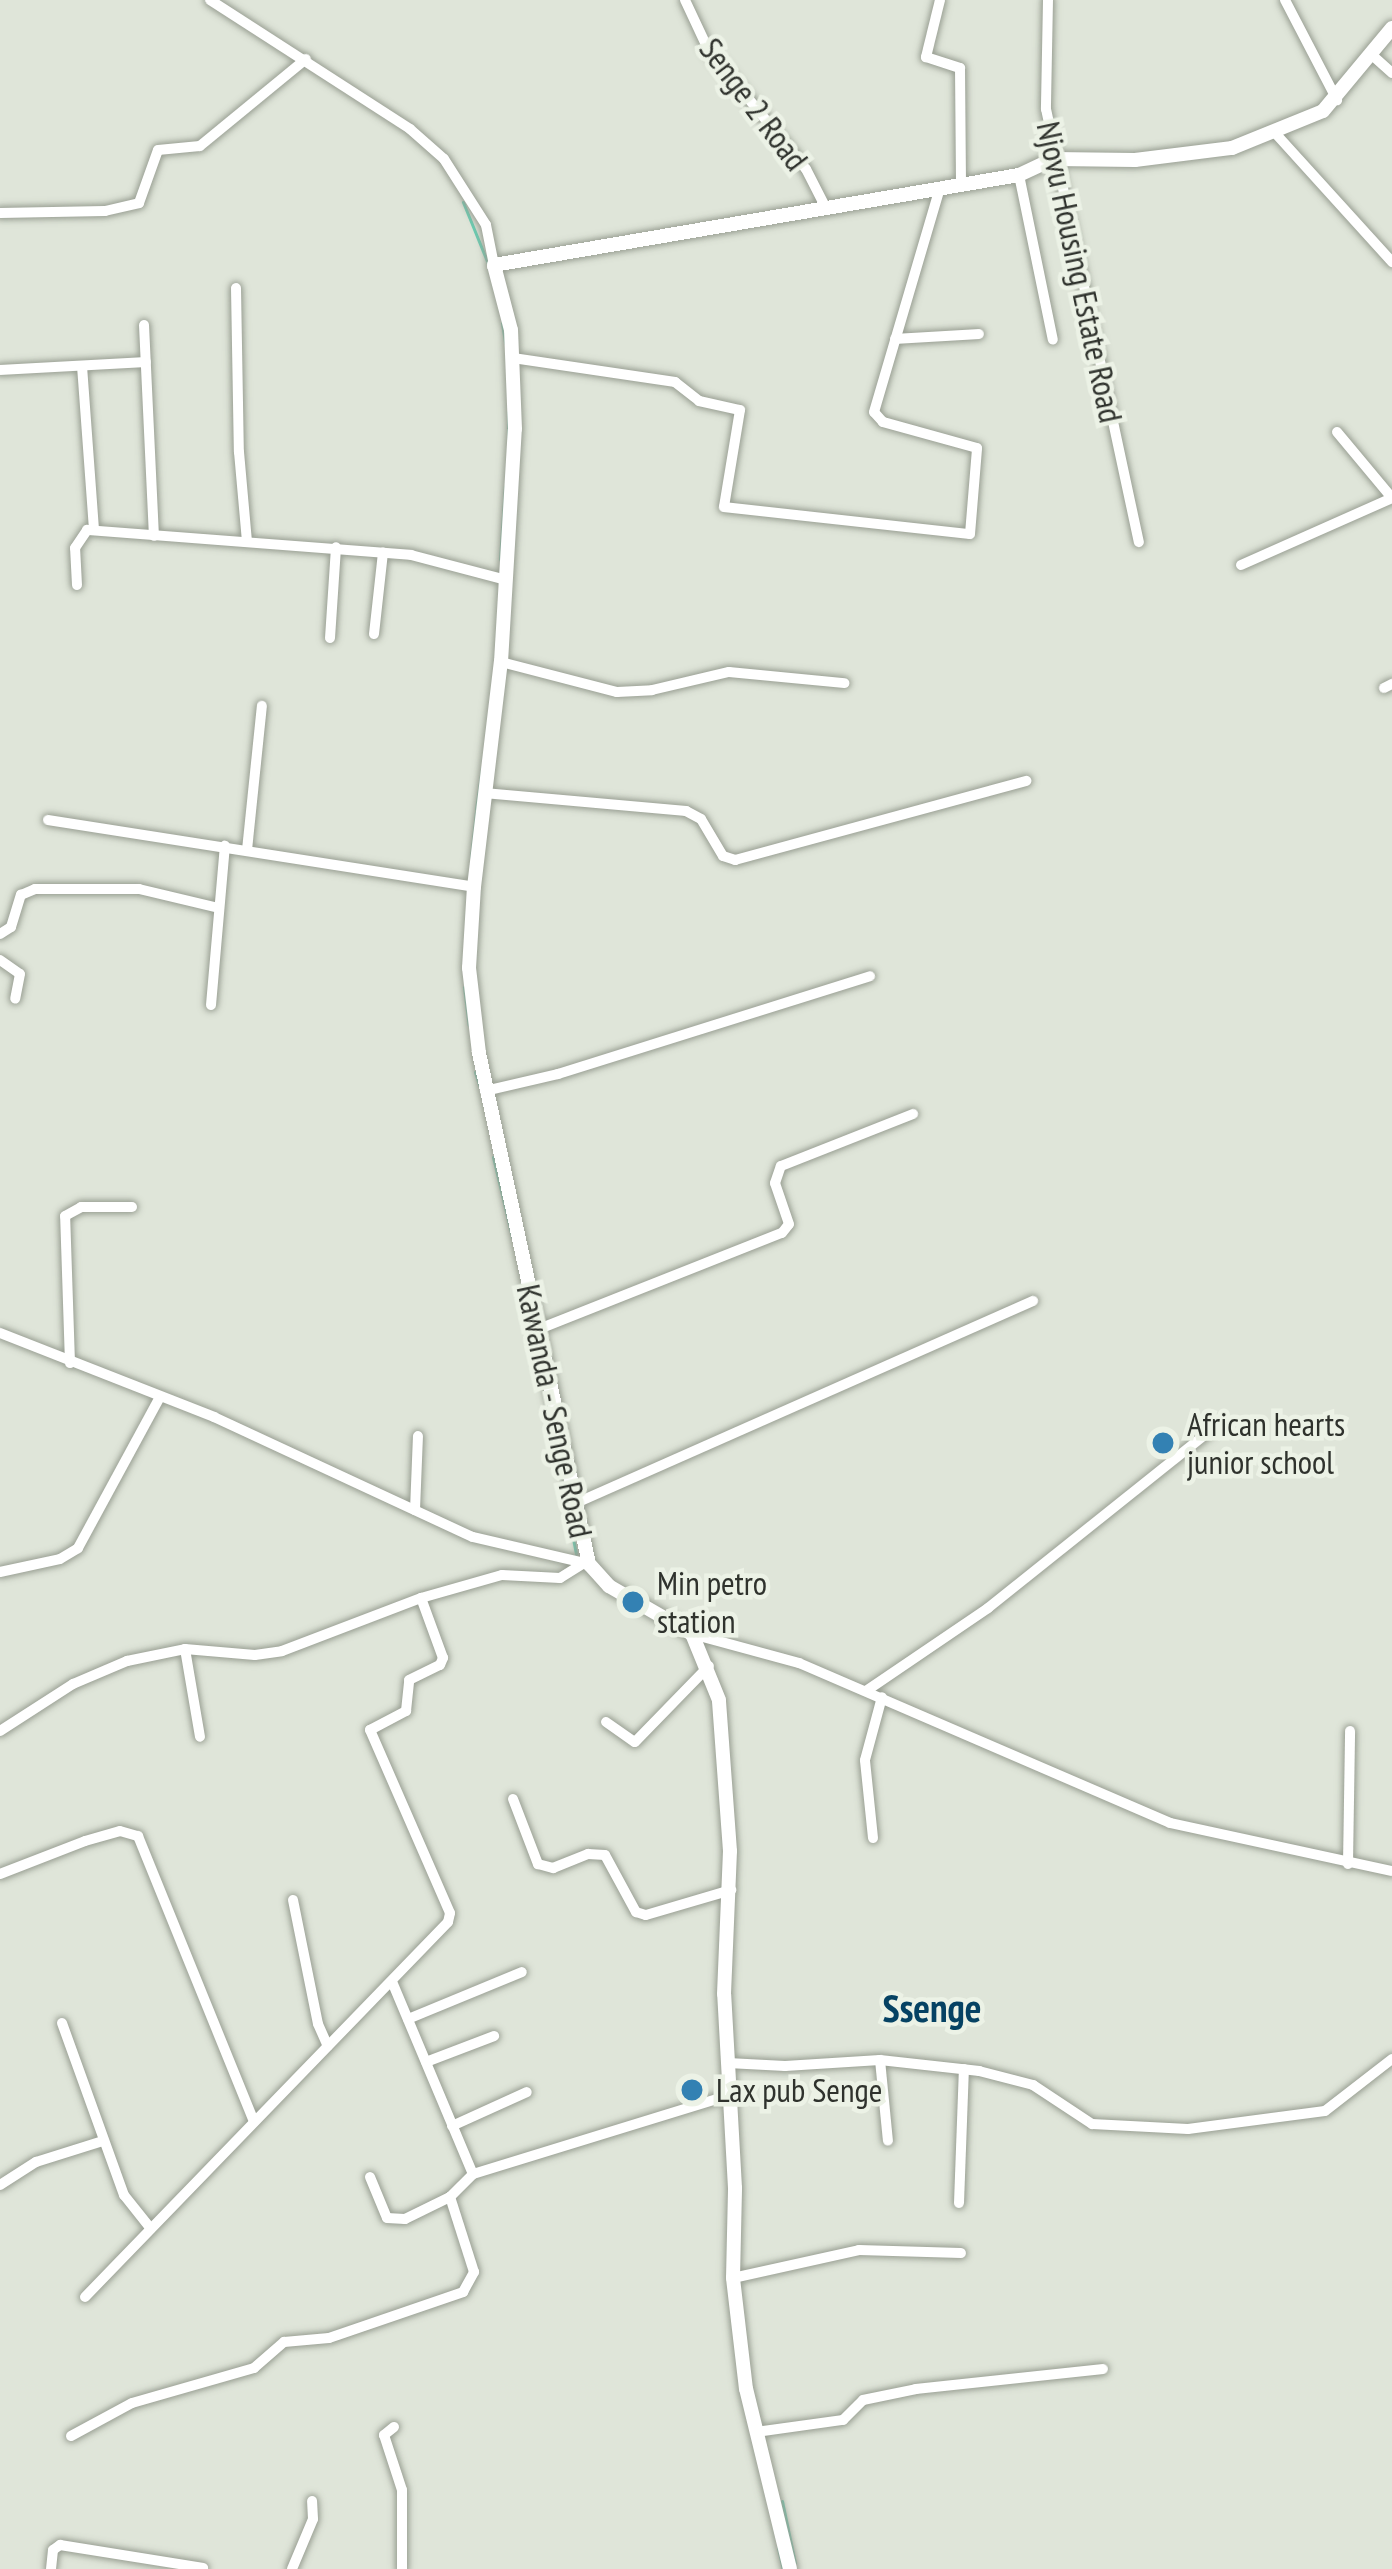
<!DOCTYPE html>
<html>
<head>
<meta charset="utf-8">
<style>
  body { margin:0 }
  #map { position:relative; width:1392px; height:2569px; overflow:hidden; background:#dfe5d9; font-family:"PT Sans Narrow",sans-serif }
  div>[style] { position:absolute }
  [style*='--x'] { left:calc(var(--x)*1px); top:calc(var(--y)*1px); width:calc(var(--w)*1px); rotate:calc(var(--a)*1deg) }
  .stream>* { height:3px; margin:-1.5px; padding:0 1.5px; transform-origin:1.5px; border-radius:1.5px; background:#69cbb0 }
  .roads { filter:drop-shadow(0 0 3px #999f93) drop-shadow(0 0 3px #999f93) }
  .minor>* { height:10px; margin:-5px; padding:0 5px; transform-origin:5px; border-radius:5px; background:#fff }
  .tertiary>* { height:14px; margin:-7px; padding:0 7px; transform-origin:7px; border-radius:7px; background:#fff }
  .dots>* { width:33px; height:33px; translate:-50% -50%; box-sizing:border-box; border:6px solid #ecf2e6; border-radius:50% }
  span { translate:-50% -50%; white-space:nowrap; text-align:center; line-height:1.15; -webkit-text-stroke:9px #ecf2e6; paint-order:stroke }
  .street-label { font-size:33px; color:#2f322d }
  .poi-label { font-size:33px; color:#2f322d }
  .left { translate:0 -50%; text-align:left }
  .quarter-label { font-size:39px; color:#064263; font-weight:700 }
</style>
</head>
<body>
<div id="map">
  <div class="stream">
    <i style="--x:463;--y:202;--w:69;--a:67.9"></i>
    <i style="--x:502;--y:323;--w:20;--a:81"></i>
    <i style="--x:508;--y:412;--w:26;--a:90"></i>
    <i style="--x:500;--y:559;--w:73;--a:-86.1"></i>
    <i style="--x:476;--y:809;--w:41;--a:-81.7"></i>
    <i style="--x:471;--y:857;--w:45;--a:-83.7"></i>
    <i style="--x:464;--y:987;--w:38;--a:83"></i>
    <i style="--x:475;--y:1072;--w:16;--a:72"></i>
    <i style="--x:493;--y:1157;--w:82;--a:76.6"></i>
    <i style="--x:545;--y:1393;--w:86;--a:78.6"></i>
    <i style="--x:564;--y:1492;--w:63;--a:79"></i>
    <i style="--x:782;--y:2501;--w:63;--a:78.2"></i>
    <i style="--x:778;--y:2548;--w:22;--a:77"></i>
  </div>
  <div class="roads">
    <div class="minor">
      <i style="--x:210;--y:0;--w:238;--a:32.8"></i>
      <i style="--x:410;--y:129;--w:45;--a:41.4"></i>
      <i style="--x:444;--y:159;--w:78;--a:57.5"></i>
      <i style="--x:486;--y:225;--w:41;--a:78.7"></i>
      <i style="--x:685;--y:0;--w:54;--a:64.9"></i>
      <i style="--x:708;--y:49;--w:155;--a:50.8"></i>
      <i style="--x:806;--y:169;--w:44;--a:62.9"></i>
      <i style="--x:940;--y:0;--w:59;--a:103.8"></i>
      <i style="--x:926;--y:57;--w:36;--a:18"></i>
      <i style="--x:960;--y:68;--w:115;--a:89.5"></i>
      <i style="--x:1048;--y:0;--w:109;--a:91.1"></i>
      <i style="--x:1046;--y:109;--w:443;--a:77.9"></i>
      <i style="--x:1285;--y:0;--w:113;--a:62.5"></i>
      <i style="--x:1372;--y:55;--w:27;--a:42"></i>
      <i style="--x:1276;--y:134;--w:173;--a:47.8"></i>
      <i style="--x:1019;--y:175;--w:168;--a:78.4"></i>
      <i style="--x:0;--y:213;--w:105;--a:-1.1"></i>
      <i style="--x:105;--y:211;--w:35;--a:-13"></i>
      <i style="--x:139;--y:203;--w:56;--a:-70.3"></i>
      <i style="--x:158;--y:150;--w:42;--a:-5.4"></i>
      <i style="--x:200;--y:146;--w:137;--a:-39.4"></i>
      <i style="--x:236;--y:288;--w:164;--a:89"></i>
      <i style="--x:239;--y:452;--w:89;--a:84.9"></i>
      <i style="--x:144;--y:325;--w:211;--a:87.3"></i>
      <i style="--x:895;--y:339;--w:84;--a:-3.4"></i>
      <i style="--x:513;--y:358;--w:164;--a:8.4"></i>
      <i style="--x:675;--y:382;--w:31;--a:38"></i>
      <i style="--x:699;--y:401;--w:42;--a:12.4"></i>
      <i style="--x:740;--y:410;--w:98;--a:99.4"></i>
      <i style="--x:724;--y:507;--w:247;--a:6.3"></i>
      <i style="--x:970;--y:534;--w:86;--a:-85.3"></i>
      <i style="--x:977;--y:448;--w:98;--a:-164.5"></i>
      <i style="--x:883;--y:422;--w:13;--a:-132"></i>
      <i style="--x:874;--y:412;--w:234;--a:-73.6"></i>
      <i style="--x:82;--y:366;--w:164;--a:85.8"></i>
      <i style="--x:0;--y:370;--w:146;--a:-3.1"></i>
      <i style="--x:1337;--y:432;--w:86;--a:50.2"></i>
      <i style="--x:1241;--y:565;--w:165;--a:-23.9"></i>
      <i style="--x:77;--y:585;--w:37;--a:-93"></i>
      <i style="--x:75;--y:548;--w:22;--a:-56"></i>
      <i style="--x:87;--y:530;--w:325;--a:4.4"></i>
      <i style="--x:411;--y:555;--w:98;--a:14.7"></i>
      <i style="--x:374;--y:634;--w:82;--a:-83.7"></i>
      <i style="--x:330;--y:638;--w:91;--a:-86.2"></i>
      <i style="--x:501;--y:662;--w:120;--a:14.5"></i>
      <i style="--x:617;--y:692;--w:35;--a:-3"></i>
      <i style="--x:652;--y:690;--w:79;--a:-13.2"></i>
      <i style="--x:729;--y:672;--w:116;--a:5.5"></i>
      <i style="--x:1384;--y:688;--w:9;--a:-27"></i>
      <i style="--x:484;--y:793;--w:203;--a:5.1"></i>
      <i style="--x:686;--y:811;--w:17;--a:28"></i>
      <i style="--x:701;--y:819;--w:43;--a:59.3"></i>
      <i style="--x:723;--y:856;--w:13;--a:18"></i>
      <i style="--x:735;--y:860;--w:302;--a:-15.2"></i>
      <i style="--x:48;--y:820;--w:431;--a:8.9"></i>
      <i style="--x:247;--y:850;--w:145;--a:-84.1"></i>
      <i style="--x:0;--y:934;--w:13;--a:-32"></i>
      <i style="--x:11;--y:927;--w:34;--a:-73"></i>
      <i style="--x:21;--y:895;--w:15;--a:-23"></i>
      <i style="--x:35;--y:889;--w:104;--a:0"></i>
      <i style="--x:139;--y:889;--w:82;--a:13.4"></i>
      <i style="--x:0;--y:960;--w:24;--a:35"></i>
      <i style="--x:20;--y:974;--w:25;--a:101"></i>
      <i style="--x:211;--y:1005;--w:160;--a:-85"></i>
      <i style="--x:485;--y:1091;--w:75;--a:-13.1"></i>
      <i style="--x:558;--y:1074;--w:327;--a:-17.4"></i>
      <i style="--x:539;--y:1329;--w:261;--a:-21.6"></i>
      <i style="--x:782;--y:1233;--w:11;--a:-52"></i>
      <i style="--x:789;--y:1224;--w:43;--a:-108.9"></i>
      <i style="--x:775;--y:1183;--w:18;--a:-71"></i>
      <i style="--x:781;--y:1166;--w:142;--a:-21.5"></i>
      <i style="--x:0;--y:1333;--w:230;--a:21.4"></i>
      <i style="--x:214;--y:1417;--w:285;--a:24.9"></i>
      <i style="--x:473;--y:1537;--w:119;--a:13.1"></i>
      <i style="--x:70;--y:1363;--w:147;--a:-91.9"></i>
      <i style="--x:65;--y:1216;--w:18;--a:-29"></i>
      <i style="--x:81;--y:1207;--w:51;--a:0"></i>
      <i style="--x:574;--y:1504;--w:502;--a:-23.86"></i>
      <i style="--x:415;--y:1510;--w:74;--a:-87.7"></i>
      <i style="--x:0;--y:1572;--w:61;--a:-12.2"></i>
      <i style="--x:60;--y:1559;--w:21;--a:-31"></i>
      <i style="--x:78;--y:1548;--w:172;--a:-61.5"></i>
      <i style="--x:692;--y:1634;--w:111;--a:15.2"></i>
      <i style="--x:799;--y:1663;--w:404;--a:23.3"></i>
      <i style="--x:1170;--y:1823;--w:227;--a:12.2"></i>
      <i style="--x:185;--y:1649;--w:89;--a:80.3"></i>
      <i style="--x:866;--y:1691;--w:148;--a:-34.2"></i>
      <i style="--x:988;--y:1608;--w:284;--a:-38.6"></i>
      <i style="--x:606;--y:1722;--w:35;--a:35"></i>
      <i style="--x:635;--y:1742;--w:106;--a:-45.8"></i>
      <i style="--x:0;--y:1731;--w:87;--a:-32.8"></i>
      <i style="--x:73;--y:1684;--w:59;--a:-23.1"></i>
      <i style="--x:127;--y:1661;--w:59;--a:-11.7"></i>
      <i style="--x:185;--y:1649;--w:70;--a:4.9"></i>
      <i style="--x:255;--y:1655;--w:27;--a:-8"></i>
      <i style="--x:282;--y:1651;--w:149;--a:-20.9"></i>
      <i style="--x:421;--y:1598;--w:84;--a:-15.9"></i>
      <i style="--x:502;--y:1575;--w:58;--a:3"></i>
      <i style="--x:560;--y:1578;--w:25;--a:-32"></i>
      <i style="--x:513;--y:1799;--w:70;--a:69"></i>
      <i style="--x:538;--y:1864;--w:16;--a:15"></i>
      <i style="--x:553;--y:1868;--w:38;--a:-22"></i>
      <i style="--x:588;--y:1854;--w:17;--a:3"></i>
      <i style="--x:605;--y:1855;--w:65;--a:61.5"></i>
      <i style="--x:636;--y:1912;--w:10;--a:17"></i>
      <i style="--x:646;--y:1915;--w:89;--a:-16.4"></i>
      <i style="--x:873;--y:1838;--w:78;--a:-95.9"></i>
      <i style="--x:865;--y:1760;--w:65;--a:-74.9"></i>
      <i style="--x:1348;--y:1864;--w:133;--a:-89.1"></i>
      <i style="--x:0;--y:1874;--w:91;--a:-21.2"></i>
      <i style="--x:85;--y:1841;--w:36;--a:-16"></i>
      <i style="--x:120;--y:1831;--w:19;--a:16"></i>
      <i style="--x:138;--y:1836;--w:308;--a:67.9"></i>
      <i style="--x:293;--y:1900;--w:126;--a:78.6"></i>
      <i style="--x:318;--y:2024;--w:24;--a:66"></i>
      <i style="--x:393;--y:1984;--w:206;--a:67.2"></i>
      <i style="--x:408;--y:2019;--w:123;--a:-22.4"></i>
      <i style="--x:62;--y:2023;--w:183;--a:70.2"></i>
      <i style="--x:124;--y:2195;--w:43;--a:51.5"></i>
      <i style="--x:880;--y:2060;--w:81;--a:84.4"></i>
      <i style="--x:426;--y:2062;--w:73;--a:-20.9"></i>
      <i style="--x:728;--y:2063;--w:57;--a:3"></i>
      <i style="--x:785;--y:2066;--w:95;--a:-3.6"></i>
      <i style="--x:880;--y:2060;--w:100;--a:6.3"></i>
      <i style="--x:979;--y:2071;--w:56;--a:14.5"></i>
      <i style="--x:1033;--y:2085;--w:71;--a:33.5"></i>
      <i style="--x:1092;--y:2124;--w:96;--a:3"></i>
      <i style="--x:1188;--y:2129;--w:138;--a:-7.5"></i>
      <i style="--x:1325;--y:2111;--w:85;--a:-37.8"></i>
      <i style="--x:452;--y:2126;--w:82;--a:-24.4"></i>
      <i style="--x:370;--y:2177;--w:44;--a:67.5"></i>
      <i style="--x:387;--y:2218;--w:18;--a:3"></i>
      <i style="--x:405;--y:2219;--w:50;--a:-26.1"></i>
      <i style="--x:450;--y:2197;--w:33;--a:-45"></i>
      <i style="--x:473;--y:2174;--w:268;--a:-17.1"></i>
      <i style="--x:0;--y:2185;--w:43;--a:-32.6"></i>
      <i style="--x:36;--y:2162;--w:70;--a:-17.4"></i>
      <i style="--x:959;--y:2203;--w:134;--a:-87.9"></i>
      <i style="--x:733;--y:2278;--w:129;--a:-12.5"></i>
      <i style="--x:859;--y:2250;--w:102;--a:1.7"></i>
      <i style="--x:85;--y:2297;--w:522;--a:-45.93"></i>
      <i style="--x:448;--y:1922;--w:9;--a:-77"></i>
      <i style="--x:450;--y:1913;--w:200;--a:-113.6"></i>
      <i style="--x:370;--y:1730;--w:41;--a:-27.8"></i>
      <i style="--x:406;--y:1711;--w:31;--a:-84"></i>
      <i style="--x:409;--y:1680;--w:34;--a:-26"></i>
      <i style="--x:440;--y:1665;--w:8;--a:-67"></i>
      <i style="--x:443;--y:1658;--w:64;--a:-110.1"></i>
      <i style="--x:394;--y:2427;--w:13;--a:141"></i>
      <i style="--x:384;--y:2435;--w:58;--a:71.9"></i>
      <i style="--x:402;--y:2490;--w:79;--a:90"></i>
      <i style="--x:756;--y:2432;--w:88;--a:-7.9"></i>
      <i style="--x:843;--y:2420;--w:28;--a:-45"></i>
      <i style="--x:863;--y:2400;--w:54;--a:-11.7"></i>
      <i style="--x:916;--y:2389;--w:188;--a:-6.1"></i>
      <i style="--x:71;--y:2436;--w:69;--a:-28.4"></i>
      <i style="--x:132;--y:2403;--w:127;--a:-16"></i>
      <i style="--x:254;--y:2368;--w:40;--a:-41"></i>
      <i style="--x:284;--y:2342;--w:45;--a:-5.1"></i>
      <i style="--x:329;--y:2338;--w:142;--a:-18.9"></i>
      <i style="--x:463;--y:2292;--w:23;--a:-61"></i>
      <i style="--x:474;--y:2272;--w:79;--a:-107.7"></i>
      <i style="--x:51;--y:2569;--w:19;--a:-84"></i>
      <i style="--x:53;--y:2550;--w:9;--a:-36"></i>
      <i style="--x:60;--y:2545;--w:145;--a:9.1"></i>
      <i style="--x:292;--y:2569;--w:54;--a:-67.2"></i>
      <i style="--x:313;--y:2519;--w:18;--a:-93"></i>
    </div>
    <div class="tertiary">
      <i style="--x:790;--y:2569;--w:185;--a:-103.7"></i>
      <i style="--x:746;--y:2389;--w:112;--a:-96.7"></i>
      <i style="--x:733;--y:2278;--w:90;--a:-88.7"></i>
      <i style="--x:735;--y:2188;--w:194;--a:-93.2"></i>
      <i style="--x:724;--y:1994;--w:143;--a:-87.6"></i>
      <i style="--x:730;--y:1851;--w:151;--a:-94.2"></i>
      <i style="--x:719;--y:1700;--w:71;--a:-112.2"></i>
      <i style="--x:692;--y:1634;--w:96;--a:-150"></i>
      <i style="--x:609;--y:1586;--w:30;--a:-132"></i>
      <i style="--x:589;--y:1564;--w:523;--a:-102.15"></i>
      <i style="--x:479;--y:1053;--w:86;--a:-96.7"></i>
      <i style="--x:469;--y:968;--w:81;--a:-86.5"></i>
      <i style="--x:474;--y:887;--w:227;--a:-83.2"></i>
      <i style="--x:501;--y:662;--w:233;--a:-86.6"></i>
      <i style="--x:515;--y:429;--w:99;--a:-92.3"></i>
      <i style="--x:511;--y:330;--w:67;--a:-104.7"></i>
      <i style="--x:494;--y:265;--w:533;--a:-9.73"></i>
      <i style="--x:1019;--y:175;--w:38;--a:-25"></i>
      <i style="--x:1054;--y:159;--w:81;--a:0.7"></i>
      <i style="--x:1135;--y:160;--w:98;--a:-7.1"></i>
      <i style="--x:1232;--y:148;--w:98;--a:-22.1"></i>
      <i style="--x:1323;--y:111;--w:108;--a:-50.3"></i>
    </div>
  </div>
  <div class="dots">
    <i style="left:1163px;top:1443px;background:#3381b3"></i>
    <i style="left:633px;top:1602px;background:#3381b3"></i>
    <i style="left:692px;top:2090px;background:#3381b3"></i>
  </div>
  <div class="street-label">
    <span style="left:754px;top:104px;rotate:53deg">Senge 2 Road</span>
    <span style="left:1080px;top:272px;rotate:78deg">Njovu Housing Estate Road</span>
    <span style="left:555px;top:1411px;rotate:78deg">Kawanda - Senge Road</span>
  </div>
  <div class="poi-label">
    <span class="left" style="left:1187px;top:1443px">African hearts<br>junior school</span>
    <span class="left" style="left:657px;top:1602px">Min petro<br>station</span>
    <span class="left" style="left:716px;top:2090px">Lax pub Senge</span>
  </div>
  <div class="quarter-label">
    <span style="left:932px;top:2008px">Ssenge</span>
  </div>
</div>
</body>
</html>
